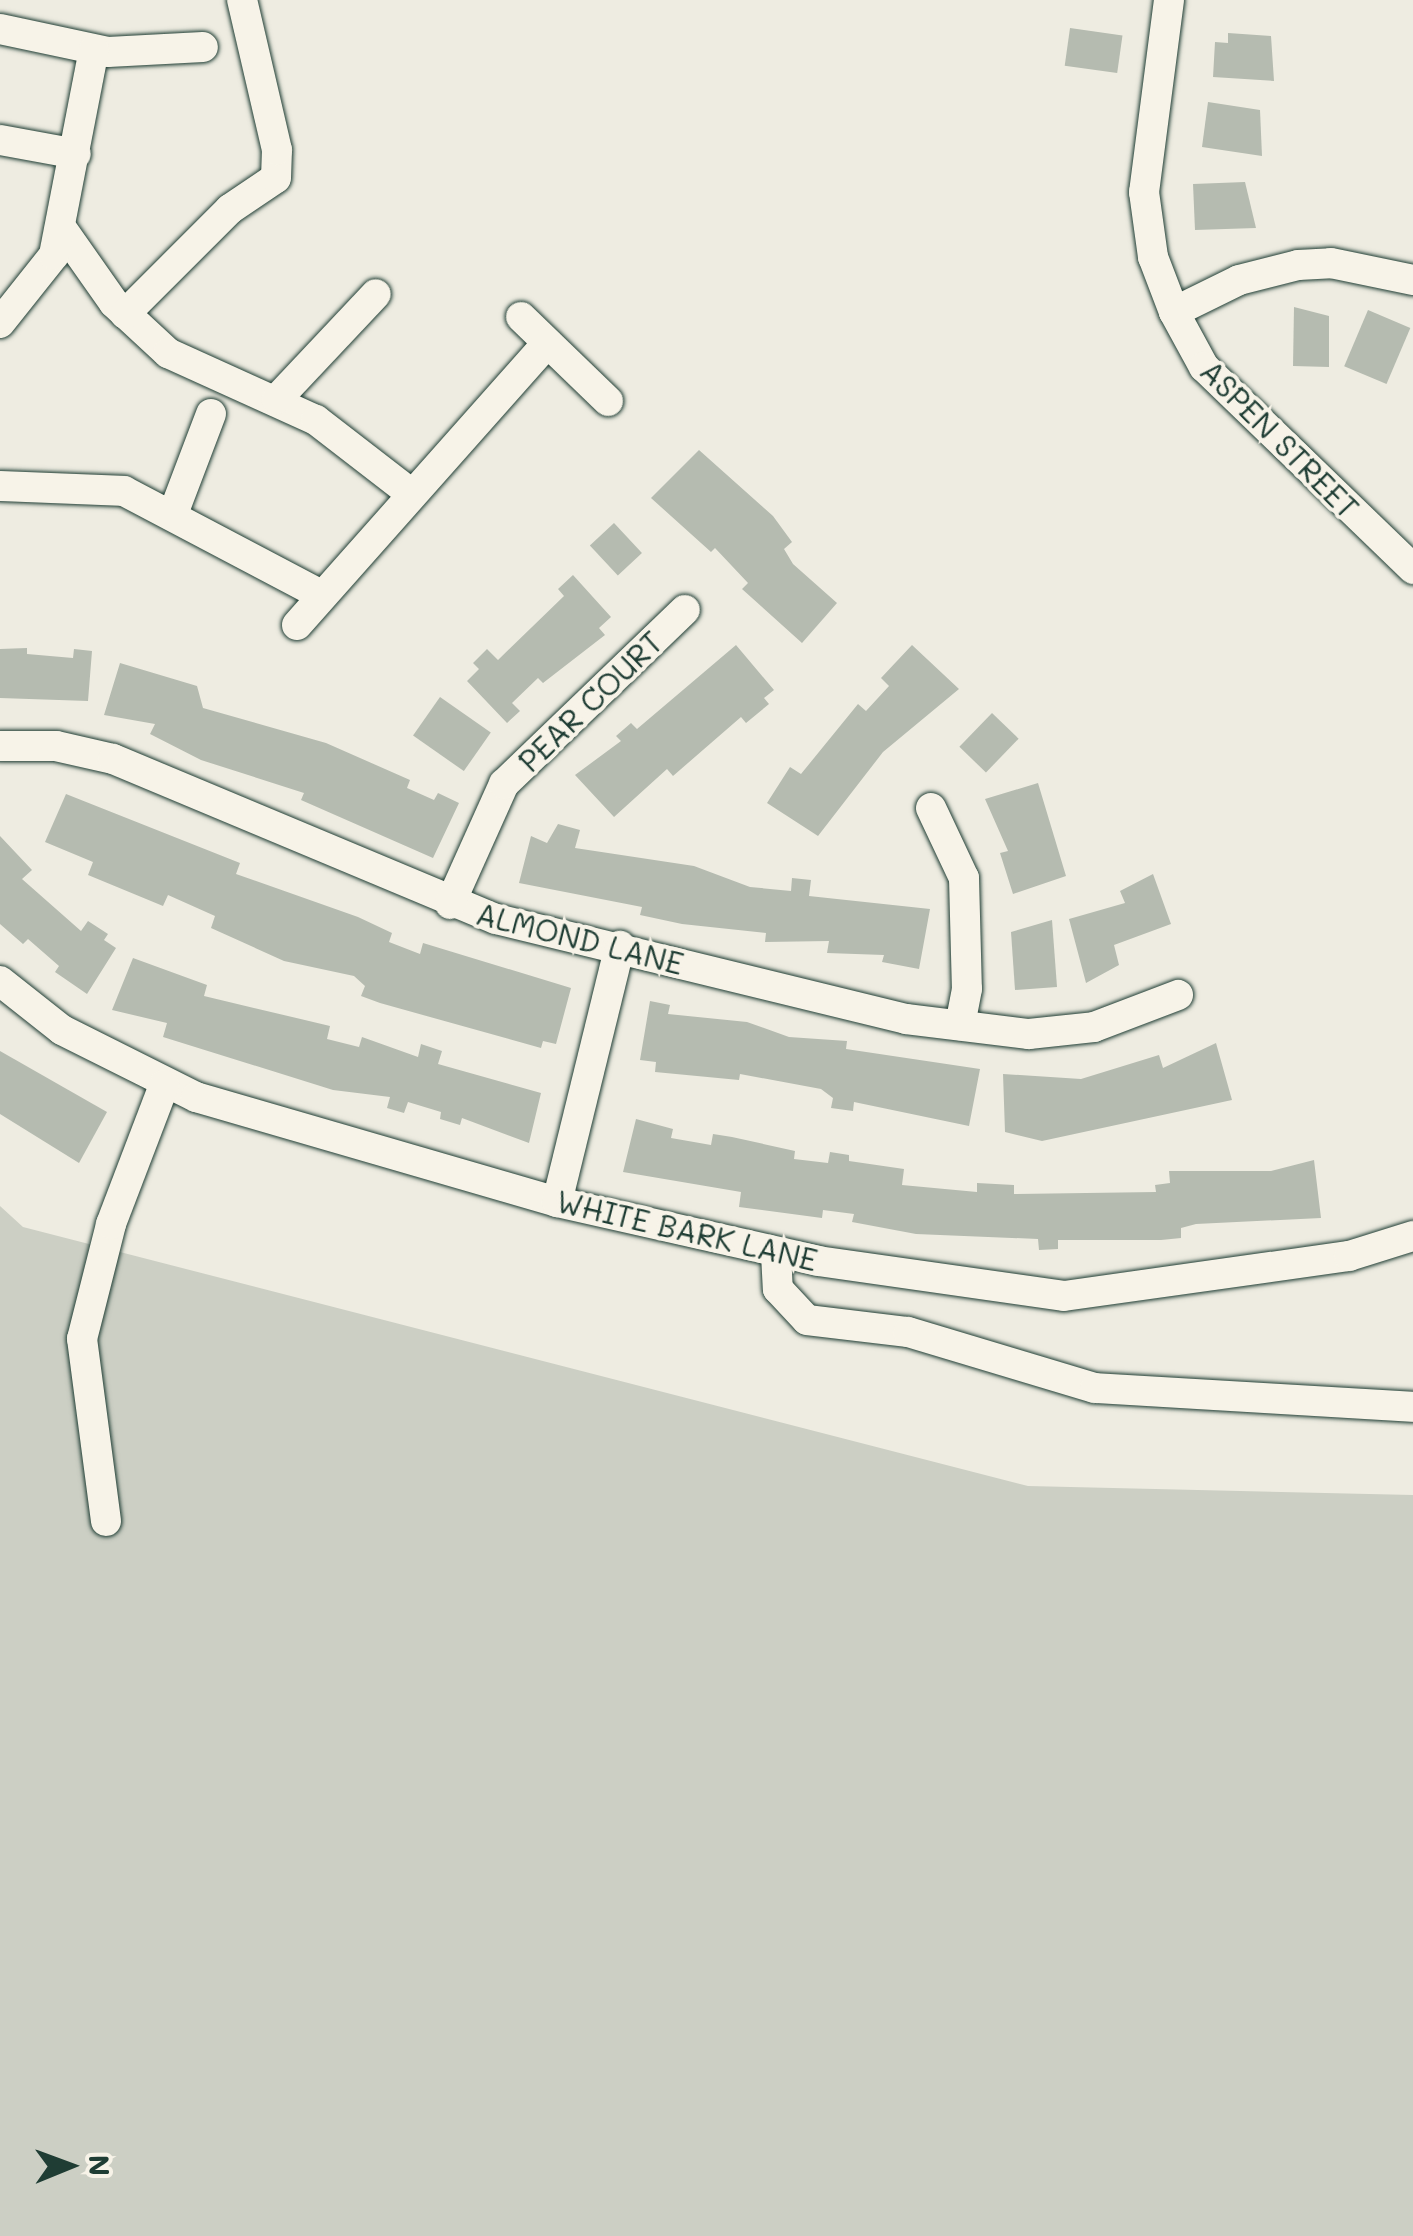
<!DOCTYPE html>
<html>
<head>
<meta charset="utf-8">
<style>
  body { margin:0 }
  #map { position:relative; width:1413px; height:2236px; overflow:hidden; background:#eeece1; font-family:Mali,sans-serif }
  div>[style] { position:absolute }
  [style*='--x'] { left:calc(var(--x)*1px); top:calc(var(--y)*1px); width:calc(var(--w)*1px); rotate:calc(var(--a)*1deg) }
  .green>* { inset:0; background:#cccfc4 }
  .building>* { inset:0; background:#b5bbb0; transform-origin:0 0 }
  .roads { filter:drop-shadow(0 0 2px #1f3d34) drop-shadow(0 0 2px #1f3d34) }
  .minor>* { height:30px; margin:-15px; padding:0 15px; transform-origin:15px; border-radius:15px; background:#f7f3e8 }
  span { translate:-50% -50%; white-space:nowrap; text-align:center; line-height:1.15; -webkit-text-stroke:8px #f7f3e8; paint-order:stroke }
  .street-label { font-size:30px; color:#1f3d34 }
  .north { position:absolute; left:20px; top:2116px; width:100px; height:100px; -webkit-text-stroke:8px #f7f3e8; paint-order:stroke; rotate:89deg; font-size:28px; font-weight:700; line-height:40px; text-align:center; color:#1f3d34 }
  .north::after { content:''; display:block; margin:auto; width:35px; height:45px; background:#1f3d34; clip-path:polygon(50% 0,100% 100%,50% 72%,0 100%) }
</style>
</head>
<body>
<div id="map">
  <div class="green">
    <i style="clip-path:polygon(0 1206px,23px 1227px,1028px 1486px,1413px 1495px,1413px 2236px,0 2236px)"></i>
  </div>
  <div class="building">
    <i style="left:1070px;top:28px;width:53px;height:38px;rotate:8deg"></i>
    <i style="clip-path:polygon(1228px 33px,1271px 36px,1274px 81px,1213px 77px,1215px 42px,1228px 43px)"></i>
    <i style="clip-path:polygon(1208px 102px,1260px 110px,1262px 156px,1202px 147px)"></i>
    <i style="clip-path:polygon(1245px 182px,1256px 228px,1195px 230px,1193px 184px)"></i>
    <i style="clip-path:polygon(1294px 307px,1329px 316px,1329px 367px,1293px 366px)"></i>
    <i style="left:1368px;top:310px;width:46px;height:61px;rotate:23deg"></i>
    <i style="clip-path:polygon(699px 450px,773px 516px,792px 542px,784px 549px,793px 564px,837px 603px,802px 643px,742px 589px,748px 583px,715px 548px,711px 552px,651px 498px)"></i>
    <i style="left:614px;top:523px;width:41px;height:33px;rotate:47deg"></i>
    <i style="clip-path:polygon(573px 575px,611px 617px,599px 628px,605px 635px,543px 683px,538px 678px,512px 703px,520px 711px,507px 723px,467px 681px,479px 669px,473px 663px,487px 649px,498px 660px,564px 596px,558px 589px)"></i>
    <i style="clip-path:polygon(736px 645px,774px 690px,764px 698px,769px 704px,746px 723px,741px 717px,673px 776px,667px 769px,614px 817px,575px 775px,621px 741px,616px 736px,631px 723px,637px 729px)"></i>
    <i style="clip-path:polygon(912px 645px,959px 689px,883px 752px,818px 836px,767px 803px,790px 767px,801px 774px,858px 704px,866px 711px,889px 686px,881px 678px)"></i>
    <i style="clip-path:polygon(27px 648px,27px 654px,73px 658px,74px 649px,92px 651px,88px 701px,0 698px,0 649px)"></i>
    <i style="clip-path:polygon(120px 663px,197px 686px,203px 708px,326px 743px,410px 780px,407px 788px,434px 800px,438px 793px,459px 803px,433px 858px,301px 800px,304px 793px,201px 760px,150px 734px,155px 724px,104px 715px)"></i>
    <i style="left:440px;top:697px;width:62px;height:47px;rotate:35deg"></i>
    <i style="left:992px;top:713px;width:37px;height:47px;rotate:44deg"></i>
    <i style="clip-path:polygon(1038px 783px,1066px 876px,1013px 894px,1000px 853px,1008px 851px,985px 799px)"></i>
    <i style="clip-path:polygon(66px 794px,240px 863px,236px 874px,358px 917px,392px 933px,389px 942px,420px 954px,423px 943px,571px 988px,556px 1044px,543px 1041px,541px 1048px,380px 1003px,361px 996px,365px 986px,354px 976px,284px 961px,211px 928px,215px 916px,168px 895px,163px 906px,88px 875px,93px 862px,45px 842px)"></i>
    <i style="clip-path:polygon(558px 824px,580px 830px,575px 848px,694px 866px,750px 887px,791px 891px,792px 878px,811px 880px,809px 896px,930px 909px,919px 969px,882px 962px,884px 955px,827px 953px,829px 941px,765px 942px,766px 933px,682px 924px,640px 915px,642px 907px,519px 883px,531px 836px,547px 843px)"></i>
    <i style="clip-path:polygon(0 836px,32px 870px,22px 879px,81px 931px,88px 921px,108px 934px,104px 940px,116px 948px,87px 994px,55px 972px,59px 966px,28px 939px,23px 944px,0 924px)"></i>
    <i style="clip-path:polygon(1153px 874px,1171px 924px,1114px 945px,1119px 965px,1086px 983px,1069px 919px,1125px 903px,1120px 891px)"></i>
    <i style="clip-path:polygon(1052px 920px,1057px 987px,1015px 990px,1011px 932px)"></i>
    <i style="clip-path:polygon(133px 958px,207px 985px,204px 996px,330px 1026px,327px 1039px,359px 1047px,362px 1037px,418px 1057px,421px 1044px,442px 1051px,438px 1064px,541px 1093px,529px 1143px,462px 1118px,460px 1125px,440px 1119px,441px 1112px,408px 1102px,404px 1113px,387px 1108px,390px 1097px,333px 1090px,163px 1037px,167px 1023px,112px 1010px)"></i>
    <i style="clip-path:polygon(650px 1001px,670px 1005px,668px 1014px,747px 1022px,789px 1037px,847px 1041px,846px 1049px,980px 1069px,969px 1126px,854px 1102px,853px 1111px,831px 1108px,833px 1098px,821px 1089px,740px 1074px,739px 1080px,655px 1072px,656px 1062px,640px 1060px)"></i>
    <i style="clip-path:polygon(1216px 1043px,1232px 1100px,1042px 1141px,1005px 1132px,1003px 1074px,1081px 1079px,1159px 1055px,1163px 1068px)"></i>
    <i style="clip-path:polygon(0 1051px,107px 1112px,79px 1163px,0 1114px)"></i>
    <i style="clip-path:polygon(636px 1119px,673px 1129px,671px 1138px,711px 1145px,713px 1134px,732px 1137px,795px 1151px,794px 1159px,828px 1163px,830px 1152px,849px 1155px,849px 1161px,904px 1169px,902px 1185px,977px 1192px,977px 1183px,1014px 1185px,1014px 1194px,1156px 1192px,1155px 1185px,1170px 1183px,1169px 1171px,1271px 1171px,1314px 1160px,1321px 1218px,1196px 1224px,1181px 1228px,1181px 1238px,1161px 1240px,1058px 1240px,1058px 1249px,1039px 1250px,1038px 1239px,916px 1234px,852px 1222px,854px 1214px,823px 1210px,822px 1218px,739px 1207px,741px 1192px,623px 1172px)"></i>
  </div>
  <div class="roads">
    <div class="minor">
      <i style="--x:1169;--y:0;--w:194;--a:97.4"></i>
      <i style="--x:1144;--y:192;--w:66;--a:82.1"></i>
      <i style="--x:1153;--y:257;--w:59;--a:69.1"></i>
      <i style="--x:1174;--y:312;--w:63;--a:61.4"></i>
      <i style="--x:1204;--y:367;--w:291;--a:44"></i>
      <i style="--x:0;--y:29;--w:110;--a:12"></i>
      <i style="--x:108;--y:52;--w:95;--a:-3"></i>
      <i style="--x:0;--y:140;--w:77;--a:10.4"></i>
      <i style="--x:62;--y:229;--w:90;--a:54.9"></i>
      <i style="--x:114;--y:303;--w:74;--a:42.8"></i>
      <i style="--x:168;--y:353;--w:162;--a:24.4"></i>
      <i style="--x:316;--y:420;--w:116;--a:37.7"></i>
      <i style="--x:1174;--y:312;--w:72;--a:-26.2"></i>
      <i style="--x:1239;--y:280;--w:61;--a:-14.3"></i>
      <i style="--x:1298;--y:265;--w:33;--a:-3"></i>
      <i style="--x:1331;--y:263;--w:84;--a:11.7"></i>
      <i style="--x:125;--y:314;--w:148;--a:-45"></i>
      <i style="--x:230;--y:209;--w:55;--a:-34"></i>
      <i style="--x:276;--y:178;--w:28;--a:-88"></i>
      <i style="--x:277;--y:150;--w:154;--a:-103.1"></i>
      <i style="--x:521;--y:317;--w:121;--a:44"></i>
      <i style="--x:0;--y:323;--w:87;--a:-51.5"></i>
      <i style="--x:54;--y:255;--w:209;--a:-79"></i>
      <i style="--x:277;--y:399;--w:144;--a:-46.7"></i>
      <i style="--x:0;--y:486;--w:124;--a:2.3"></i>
      <i style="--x:124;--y:491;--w:223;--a:27.8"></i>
      <i style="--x:173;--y:514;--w:107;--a:-69.2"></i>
      <i style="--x:297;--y:625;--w:377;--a:-48.4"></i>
      <i style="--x:0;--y:746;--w:56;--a:0"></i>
      <i style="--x:56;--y:746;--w:58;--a:12.8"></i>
      <i style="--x:113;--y:759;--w:415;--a:22.7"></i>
      <i style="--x:496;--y:919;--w:422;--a:13.7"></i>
      <i style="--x:906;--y:1019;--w:124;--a:7"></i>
      <i style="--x:1029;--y:1034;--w:65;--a:-6.1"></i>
      <i style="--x:1094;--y:1027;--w:90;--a:-20.9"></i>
      <i style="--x:931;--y:808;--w:77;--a:64.8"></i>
      <i style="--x:964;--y:878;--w:111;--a:88.5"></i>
      <i style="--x:967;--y:989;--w:37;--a:101"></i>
      <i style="--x:450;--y:904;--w:132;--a:-65.8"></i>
      <i style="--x:504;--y:784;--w:251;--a:-43.9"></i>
      <i style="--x:0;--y:981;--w:79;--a:38.3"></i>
      <i style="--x:62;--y:1030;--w:150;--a:26.6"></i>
      <i style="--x:196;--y:1097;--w:376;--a:16.2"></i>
      <i style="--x:557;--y:1202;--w:268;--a:12.7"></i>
      <i style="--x:818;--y:1261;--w:248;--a:8.1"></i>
      <i style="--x:1064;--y:1296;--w:288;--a:-8"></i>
      <i style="--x:1349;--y:1256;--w:67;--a:-17.4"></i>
      <i style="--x:557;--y:1202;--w:264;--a:-76.2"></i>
      <i style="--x:776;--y:1254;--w:35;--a:87"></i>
      <i style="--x:778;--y:1289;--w:42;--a:46.9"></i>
      <i style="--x:807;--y:1320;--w:102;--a:6.8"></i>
      <i style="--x:908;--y:1332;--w:195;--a:16.7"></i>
      <i style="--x:1095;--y:1388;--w:319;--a:3.4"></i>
      <i style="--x:106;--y:1521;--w:184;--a:-97.5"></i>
      <i style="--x:82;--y:1339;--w:119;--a:-75.8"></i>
      <i style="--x:111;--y:1224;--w:149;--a:-69.1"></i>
    </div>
  </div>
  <div class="street-label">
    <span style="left:1280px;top:439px;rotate:45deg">ASPEN STREET</span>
    <span style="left:590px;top:701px;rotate:-44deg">PEAR COURT</span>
    <span style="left:580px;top:938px;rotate:14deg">ALMOND LANE</span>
    <span style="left:687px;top:1230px;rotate:13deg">WHITE BARK LANE</span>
  </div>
  <div class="north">N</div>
</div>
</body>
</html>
